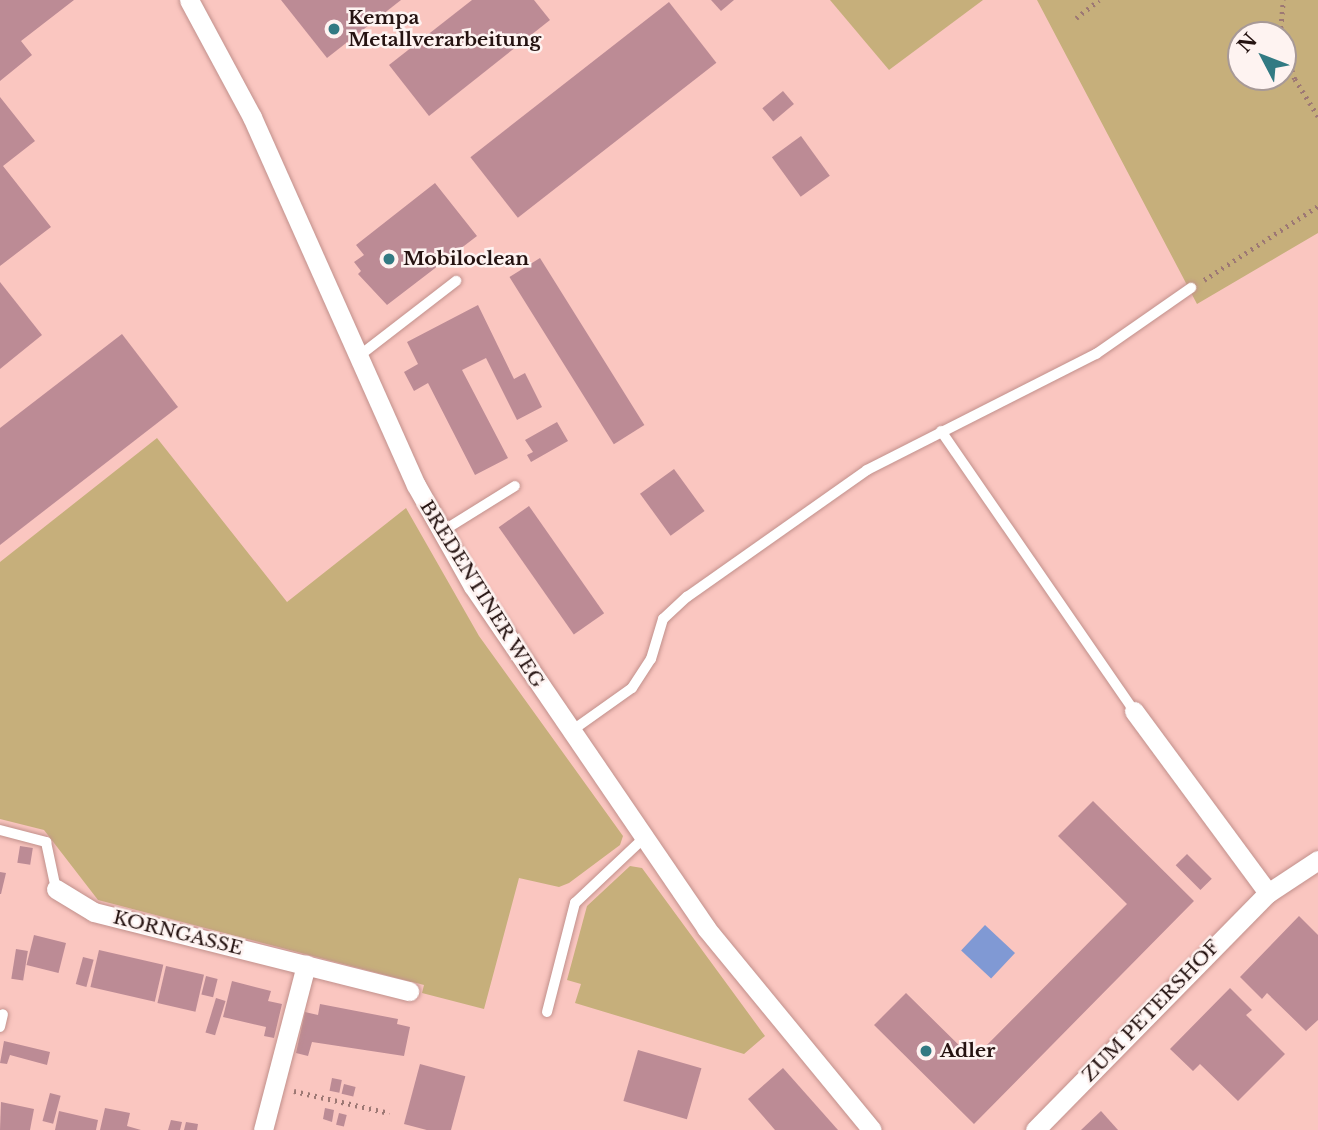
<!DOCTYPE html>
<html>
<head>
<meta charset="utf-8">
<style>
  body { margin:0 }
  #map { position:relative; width:1318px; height:1130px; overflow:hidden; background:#fac6c0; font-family:"Libre Baskerville",serif }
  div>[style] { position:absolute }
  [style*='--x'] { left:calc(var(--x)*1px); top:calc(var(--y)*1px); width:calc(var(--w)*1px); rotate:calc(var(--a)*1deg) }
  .green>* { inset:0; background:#c6af7b }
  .water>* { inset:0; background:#8099d4; transform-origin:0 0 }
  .building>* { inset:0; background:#bc8b95; transform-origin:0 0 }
  .path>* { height:4.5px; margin-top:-2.25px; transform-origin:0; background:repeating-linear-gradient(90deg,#9d7874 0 2px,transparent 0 7px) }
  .roads { filter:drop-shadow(0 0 2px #c1908b) drop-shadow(0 0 2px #c1908b) }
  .lane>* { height:10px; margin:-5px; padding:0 5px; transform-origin:5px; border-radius:5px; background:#fff }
  .street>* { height:19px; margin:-9.5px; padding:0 9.5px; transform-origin:9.5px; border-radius:9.5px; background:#fff }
  .dots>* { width:19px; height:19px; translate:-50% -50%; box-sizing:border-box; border:4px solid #fef3f1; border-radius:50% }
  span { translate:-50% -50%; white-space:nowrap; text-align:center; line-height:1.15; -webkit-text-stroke:5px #fef3f1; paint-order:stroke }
  .poi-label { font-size:19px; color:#251311; font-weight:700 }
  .left { translate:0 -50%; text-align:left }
  .street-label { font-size:19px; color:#251311 }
  .north { position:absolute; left:1227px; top:21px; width:70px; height:70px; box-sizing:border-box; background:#fef3f1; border:2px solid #a79997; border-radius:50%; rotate:312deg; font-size:19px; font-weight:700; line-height:28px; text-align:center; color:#251311 }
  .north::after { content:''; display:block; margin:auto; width:24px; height:32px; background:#327a83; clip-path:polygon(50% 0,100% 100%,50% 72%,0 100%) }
</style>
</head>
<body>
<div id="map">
  <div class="green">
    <i style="clip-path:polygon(830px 0,983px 0,889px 70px)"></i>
    <i style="clip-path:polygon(evenodd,1037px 0,1318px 0,1318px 233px,1197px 304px,1037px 0,1241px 35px,1283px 35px,1283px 77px,1241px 77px,1241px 35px)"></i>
    <i style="clip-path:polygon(157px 438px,287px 602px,406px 508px,479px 636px,623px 836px,620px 845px,569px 883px,559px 887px,519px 878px,484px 1009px,422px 993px,424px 985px,98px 900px,44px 830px,0 819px,0 562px)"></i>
    <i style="clip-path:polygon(630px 866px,642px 868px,765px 1036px,744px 1054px,575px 1003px,581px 984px,567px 980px,587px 906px)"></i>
  </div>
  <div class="water">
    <i style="left:985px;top:925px;width:41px;height:35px;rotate:43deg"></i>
  </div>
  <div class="building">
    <i style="clip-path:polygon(0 0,74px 0,21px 41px,32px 55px,0 81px)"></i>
    <i style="clip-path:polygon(281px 0,401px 0,327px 58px)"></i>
    <i style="clip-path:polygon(472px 0,534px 0,550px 20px,429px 116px,389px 65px)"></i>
    <i style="clip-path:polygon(711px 0,734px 0,721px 11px)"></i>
    <i style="left:669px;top:2px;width:77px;height:252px;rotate:52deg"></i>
    <i style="left:783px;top:91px;width:17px;height:27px;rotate:50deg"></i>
    <i style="clip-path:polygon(0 97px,35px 141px,3px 166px,51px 227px,0 266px)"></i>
    <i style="left:801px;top:136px;width:49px;height:36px;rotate:54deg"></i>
    <i style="clip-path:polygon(435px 183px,477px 236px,387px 305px,358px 274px,361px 271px,354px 262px,364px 255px,356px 245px)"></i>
    <i style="left:540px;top:258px;width:197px;height:36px;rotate:58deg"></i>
    <i style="clip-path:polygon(0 282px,42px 335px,0 369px)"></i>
    <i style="clip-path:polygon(478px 305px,514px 379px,525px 373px,542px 407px,517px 420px,486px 358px,462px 370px,508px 458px,475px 475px,428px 383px,414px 391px,404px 372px,418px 364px,407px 342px)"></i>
    <i style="clip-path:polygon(122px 334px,178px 407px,0 545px,0 428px)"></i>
    <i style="clip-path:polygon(557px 422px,568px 441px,531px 462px,527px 455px,533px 452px,525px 440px)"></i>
    <i style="left:674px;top:469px;width:52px;height:42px;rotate:54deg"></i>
    <i style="left:529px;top:506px;width:131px;height:37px;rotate:55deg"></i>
    <i style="clip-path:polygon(1093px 801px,1194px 901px,974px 1124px,874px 1025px,906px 993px,973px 1059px,1127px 904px,1058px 836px)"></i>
    <i style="left:20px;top:846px;width:13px;height:17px;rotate:9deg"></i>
    <i style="left:1187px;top:854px;width:35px;height:16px;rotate:45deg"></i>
    <i style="clip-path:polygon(0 872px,6px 873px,1px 894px,0 894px)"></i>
    <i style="clip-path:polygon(1299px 916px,1318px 935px,1318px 1020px,1306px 1031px,1267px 993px,1262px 999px,1240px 977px)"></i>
    <i style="left:34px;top:935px;width:33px;height:31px;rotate:14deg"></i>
    <i style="left:16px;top:949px;width:12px;height:30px;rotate:9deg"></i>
    <i style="left:99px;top:950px;width:66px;height:38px;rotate:13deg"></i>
    <i style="left:83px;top:957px;width:11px;height:28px;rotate:15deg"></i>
    <i style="left:166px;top:966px;width:39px;height:38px;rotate:13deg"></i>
    <i style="left:206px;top:976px;width:12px;height:19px;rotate:14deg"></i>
    <i style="clip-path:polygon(232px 981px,271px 991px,268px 1001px,282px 1004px,274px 1038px,264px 1036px,266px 1027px,223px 1017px)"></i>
    <i style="clip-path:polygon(1230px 988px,1252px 1010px,1246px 1015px,1285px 1054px,1238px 1101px,1200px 1064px,1193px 1071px,1170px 1049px)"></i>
    <i style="left:216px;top:998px;width:10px;height:36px;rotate:17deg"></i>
    <i style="clip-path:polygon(320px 1004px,398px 1019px,397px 1024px,410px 1027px,404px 1056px,312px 1042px,308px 1056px,296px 1053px,305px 1012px,318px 1015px)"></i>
    <i style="clip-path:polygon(4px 1041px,50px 1052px,47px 1065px,10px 1055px,7px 1064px,0 1063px)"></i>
    <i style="left:638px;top:1050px;width:66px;height:53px;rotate:16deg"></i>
    <i style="left:420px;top:1064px;width:47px;height:62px;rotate:15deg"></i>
    <i style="clip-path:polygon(783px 1068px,838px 1130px,775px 1130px,748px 1099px)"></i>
    <i style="left:332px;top:1078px;width:10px;height:13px;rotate:11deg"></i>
    <i style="left:344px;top:1084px;width:12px;height:10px;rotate:14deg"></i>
    <i style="left:50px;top:1093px;width:11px;height:29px;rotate:15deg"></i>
    <i style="clip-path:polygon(1px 1102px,34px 1109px,30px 1130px,0 1130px)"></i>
    <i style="clip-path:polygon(105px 1108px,130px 1113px,127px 1126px,141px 1130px,100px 1130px)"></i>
    <i style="clip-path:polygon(325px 1108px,334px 1110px,332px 1122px,323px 1119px)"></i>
    <i style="clip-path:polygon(59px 1111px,98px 1120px,96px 1130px,55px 1130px)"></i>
    <i style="clip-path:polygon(1101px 1111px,1118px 1130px,1081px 1130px)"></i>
    <i style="left:339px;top:1113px;width:8px;height:12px;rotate:14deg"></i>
    <i style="clip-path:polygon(171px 1120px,182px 1122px,180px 1130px,168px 1130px)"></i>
    <i style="clip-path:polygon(186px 1122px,198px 1124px,197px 1130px,184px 1130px)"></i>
  </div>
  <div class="path">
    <i style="--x:1076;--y:18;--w:29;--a:-38"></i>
    <i style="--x:1280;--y:35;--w:35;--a:-85"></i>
    <i style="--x:1283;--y:44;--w:37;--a:71"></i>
    <i style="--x:1295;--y:79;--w:44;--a:58.1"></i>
    <i style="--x:1204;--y:280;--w:136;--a:-33"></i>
    <i style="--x:294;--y:1091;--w:98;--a:13"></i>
  </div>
  <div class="roads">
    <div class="lane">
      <i style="--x:359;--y:356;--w:123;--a:-37.7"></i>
      <i style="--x:941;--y:431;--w:340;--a:55.4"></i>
      <i style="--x:441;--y:532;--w:87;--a:-31.9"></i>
      <i style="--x:570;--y:732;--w:76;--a:-35.4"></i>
      <i style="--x:632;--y:688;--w:35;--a:-57"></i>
      <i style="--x:651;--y:659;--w:42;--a:-73.3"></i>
      <i style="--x:663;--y:619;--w:33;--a:-43"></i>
      <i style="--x:687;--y:597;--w:220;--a:-35.2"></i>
      <i style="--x:867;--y:470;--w:257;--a:-26.9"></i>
      <i style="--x:1096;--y:354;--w:116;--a:-34.8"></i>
      <i style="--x:0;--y:830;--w:48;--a:14.6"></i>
      <i style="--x:46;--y:842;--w:48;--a:78"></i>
      <i style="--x:547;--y:1012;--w:113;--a:-75.6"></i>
      <i style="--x:575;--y:903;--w:93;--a:-43.3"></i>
      <i style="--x:0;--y:1027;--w:13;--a:-77"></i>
    </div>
    <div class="street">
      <i style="--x:189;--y:0;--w:133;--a:61.7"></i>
      <i style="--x:252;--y:117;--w:403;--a:66"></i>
      <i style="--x:416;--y:485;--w:116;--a:60.6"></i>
      <i style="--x:473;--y:586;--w:414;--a:55.7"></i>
      <i style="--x:706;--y:928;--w:261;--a:50.6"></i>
      <i style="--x:1134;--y:711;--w:226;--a:53.6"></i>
      <i style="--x:56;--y:889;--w:44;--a:31.2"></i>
      <i style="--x:94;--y:912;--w:325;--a:14.1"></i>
      <i style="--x:263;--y:1130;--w:171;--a:-75.4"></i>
      <i style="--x:1035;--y:1130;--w:332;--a:-45.5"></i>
      <i style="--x:1268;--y:893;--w:60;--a:-33.4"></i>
    </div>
  </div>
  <div class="dots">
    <i style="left:334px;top:29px;background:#327a83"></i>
    <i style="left:389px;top:259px;background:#327a83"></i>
    <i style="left:926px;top:1051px;background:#327a83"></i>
  </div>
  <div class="poi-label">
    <span class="left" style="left:348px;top:29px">Kempa<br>Metallverarbeitung</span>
    <span class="left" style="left:403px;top:259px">Mobiloclean</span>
    <span class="left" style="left:940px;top:1051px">Adler</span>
  </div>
  <div class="street-label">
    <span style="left:482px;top:594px;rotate:58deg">BREDENTINER WEG</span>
    <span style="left:178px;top:933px;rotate:14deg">KORNGASSE</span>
    <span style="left:1151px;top:1011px;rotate:-46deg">ZUM PETERSHOF</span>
  </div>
  <div class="north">N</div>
</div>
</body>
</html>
